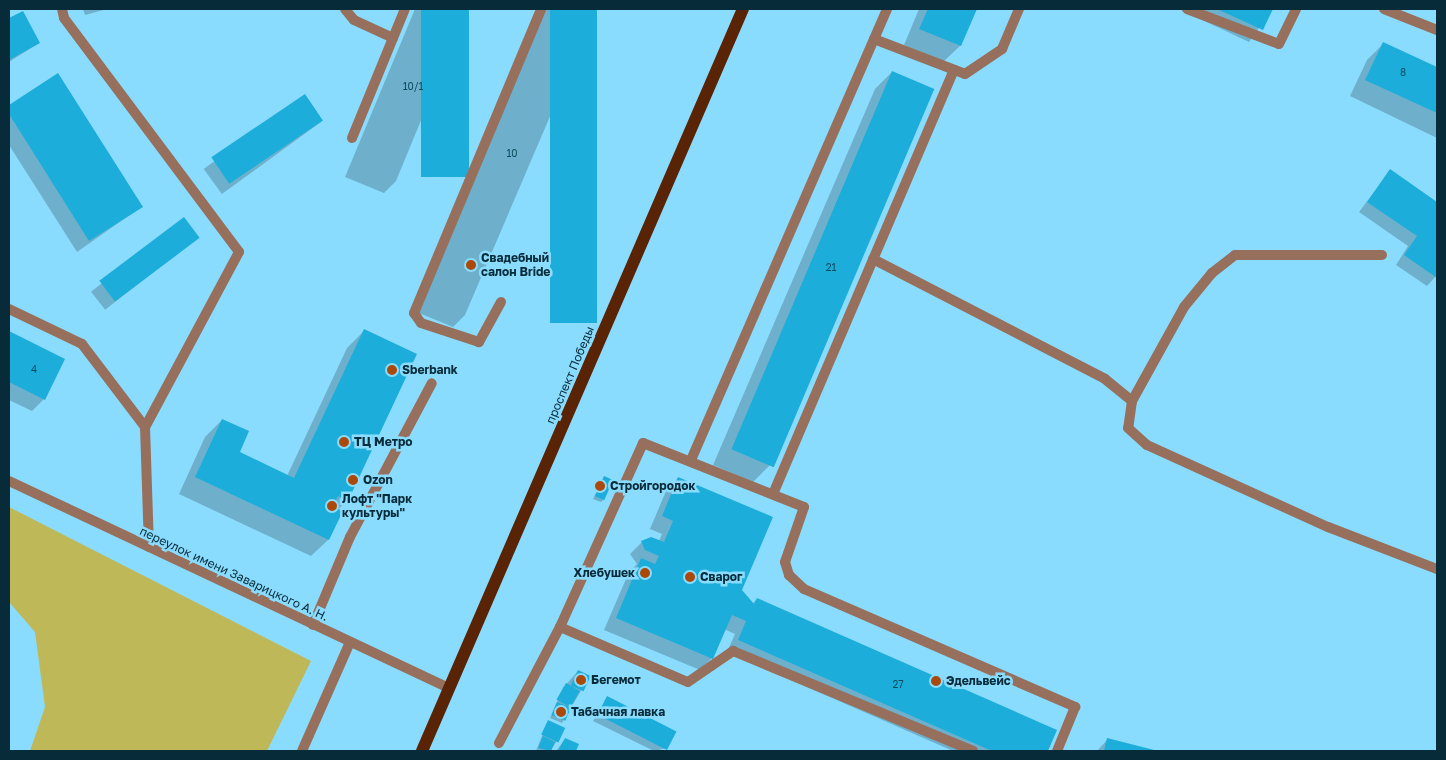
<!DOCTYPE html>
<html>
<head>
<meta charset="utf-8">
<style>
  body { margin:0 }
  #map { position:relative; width:1446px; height:760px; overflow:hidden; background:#8adcfe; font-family:"Golos Text",sans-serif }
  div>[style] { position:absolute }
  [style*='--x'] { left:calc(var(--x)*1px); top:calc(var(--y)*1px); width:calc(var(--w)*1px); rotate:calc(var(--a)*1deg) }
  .green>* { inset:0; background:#beb859 }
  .shadow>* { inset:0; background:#0003; transform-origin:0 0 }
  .building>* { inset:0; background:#1cadda; transform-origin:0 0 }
  .lane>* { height:10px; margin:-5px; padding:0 5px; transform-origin:5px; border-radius:5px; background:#976f5d }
  .street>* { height:10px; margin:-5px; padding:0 5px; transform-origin:5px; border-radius:5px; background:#976f5d }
  .primary>* { height:12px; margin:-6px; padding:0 6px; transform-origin:6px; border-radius:6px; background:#592406 }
  .dots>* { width:14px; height:14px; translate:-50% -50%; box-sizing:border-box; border:2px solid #8adcfe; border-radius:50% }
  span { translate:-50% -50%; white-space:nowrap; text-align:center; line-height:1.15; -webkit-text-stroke:5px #8adcfe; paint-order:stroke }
  .number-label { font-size:10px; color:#0c4c60 }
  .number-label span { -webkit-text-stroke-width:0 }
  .poi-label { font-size:12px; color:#072b38; font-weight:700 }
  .left { translate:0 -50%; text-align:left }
  .right { translate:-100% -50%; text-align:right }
  .street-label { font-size:12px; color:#072b38 }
  .frame { position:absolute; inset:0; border:10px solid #072b38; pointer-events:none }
</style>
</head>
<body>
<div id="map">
  <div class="green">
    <i style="clip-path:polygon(9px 507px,311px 661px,267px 751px,30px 751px,45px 707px,35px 632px,9px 602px)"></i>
  </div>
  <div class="shadow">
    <i style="clip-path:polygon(83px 9px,107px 9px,85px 15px)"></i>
    <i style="clip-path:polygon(415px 9px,467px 9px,396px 181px,384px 193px,345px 177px)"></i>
    <i style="clip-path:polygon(544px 9px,596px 9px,465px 315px,453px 327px,414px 311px)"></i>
    <i style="clip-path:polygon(919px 9px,975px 9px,960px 46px,943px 62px,904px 45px)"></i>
    <i style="clip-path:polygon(1179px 9px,1272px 9px,1249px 42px)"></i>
    <i style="clip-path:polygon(22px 12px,39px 43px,9px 62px,9px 20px)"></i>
    <i style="clip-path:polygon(1384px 43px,1437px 68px,1437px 138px,1350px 96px,1367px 60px)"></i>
    <i style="clip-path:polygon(892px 72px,770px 465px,753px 482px,713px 465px,875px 89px)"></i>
    <i style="clip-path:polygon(58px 75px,141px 207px,77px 252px,9px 145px,9px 106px)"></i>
    <i style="left:304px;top:96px;width:31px;height:124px;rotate:54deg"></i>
    <i style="clip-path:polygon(1390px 171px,1437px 204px,1437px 275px,1427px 286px,1396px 265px,1408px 246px,1359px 212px)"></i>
    <i style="left:184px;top:219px;width:23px;height:118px;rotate:52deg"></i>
    <i style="clip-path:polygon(364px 331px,347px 500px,338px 510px,341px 512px,328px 540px,311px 556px,179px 494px,205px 437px,222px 420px,238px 452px,287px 476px,347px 348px)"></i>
    <i style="clip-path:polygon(9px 332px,63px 359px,44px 399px,32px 411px,9px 400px)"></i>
    <i style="clip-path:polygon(604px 477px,604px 499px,601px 502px,593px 499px)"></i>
    <i style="clip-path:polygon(678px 478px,740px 590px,752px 604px,757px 599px,1055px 730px,1046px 751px,953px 751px,727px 652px,735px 634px,724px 629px,712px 658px,700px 670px,604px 630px,629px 572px,637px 564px,630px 554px,642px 542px,659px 541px,662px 534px,650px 529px,666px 491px)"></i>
    <i style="clip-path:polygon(578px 671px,589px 677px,562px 723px,550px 718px,563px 688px)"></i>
    <i style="clip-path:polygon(608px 697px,667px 748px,654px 751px,593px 721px)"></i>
    <i style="clip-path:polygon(548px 721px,557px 741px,550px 751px,536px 751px)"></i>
    <i style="clip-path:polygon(565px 739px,577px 745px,574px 751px,556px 751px)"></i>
    <i style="clip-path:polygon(1107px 740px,1156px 751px,1097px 751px)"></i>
  </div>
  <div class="building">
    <i style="left:421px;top:9px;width:48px;height:168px"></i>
    <i style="left:550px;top:9px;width:47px;height:314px"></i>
    <i style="clip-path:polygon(928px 9px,977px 9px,961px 46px,919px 29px)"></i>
    <i style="clip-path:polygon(1217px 9px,1273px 9px,1263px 30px)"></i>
    <i style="clip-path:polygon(23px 11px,40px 43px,9px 60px,9px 18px)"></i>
    <i style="clip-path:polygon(1383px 42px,1437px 67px,1437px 113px,1365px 80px)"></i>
    <i style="left:892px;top:71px;width:46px;height:411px;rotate:23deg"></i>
    <i style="clip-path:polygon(58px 73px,143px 207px,89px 241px,9px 114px,9px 105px)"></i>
    <i style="left:305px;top:94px;width:32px;height:113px;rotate:56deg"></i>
    <i style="clip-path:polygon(1390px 169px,1437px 202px,1437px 278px,1404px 255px,1417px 236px,1367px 202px)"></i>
    <i style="left:184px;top:217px;width:26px;height:106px;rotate:53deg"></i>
    <i style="clip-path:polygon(364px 329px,417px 354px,348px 501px,338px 496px,333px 507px,343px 511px,329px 540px,195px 477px,222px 419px,249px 431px,240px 452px,294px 478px)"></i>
    <i style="clip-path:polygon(9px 331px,65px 359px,45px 400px,9px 382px)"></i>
    <i style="left:604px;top:476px;width:10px;height:22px;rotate:24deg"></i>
    <i style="clip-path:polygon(678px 477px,773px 517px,742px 590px,754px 604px,757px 598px,1057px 730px,1048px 751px,992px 751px,738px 640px,746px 621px,732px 615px,713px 659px,616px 618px,641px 558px,655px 564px,659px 556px,645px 550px,641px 541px,651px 537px,664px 542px,673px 521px,662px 516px)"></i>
    <i style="left:578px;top:670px;width:14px;height:17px;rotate:25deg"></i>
    <i style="left:566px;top:683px;width:16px;height:19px;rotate:30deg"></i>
    <i style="left:607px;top:696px;width:78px;height:21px;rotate:27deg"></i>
    <i style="left:557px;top:702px;width:15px;height:14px;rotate:23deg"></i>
    <i style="left:548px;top:720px;width:19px;height:16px;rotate:25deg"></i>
    <i style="clip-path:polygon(543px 736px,555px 742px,551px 751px,538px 748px)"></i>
    <i style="clip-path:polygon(565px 738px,579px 744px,576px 751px,558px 751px)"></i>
    <i style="clip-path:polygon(1107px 738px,1158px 751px,1104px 751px)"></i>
  </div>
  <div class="lane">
    <i style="--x:62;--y:9;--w:9;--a:77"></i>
    <i style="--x:64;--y:18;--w:292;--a:53.2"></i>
    <i style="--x:239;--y:252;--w:199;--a:118.2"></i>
    <i style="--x:145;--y:427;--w:120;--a:88.1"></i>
    <i style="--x:345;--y:9;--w:14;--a:51"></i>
    <i style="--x:354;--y:20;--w:43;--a:24.8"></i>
    <i style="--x:1187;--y:9;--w:98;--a:20.8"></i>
    <i style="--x:1279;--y:44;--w:39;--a:-64"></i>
    <i style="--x:1384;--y:9;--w:57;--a:21.6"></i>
    <i style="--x:874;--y:39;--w:97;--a:21"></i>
    <i style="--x:965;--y:74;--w:45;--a:-34"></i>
    <i style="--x:1002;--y:49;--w:43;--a:-67"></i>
    <i style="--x:352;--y:138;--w:139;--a:-67.7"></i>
    <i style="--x:873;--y:259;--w:261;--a:27.3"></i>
    <i style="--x:1105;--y:379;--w:35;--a:39"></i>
    <i style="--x:1132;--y:401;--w:27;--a:98"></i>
    <i style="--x:1128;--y:428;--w:25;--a:42"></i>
    <i style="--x:1147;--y:445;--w:199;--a:24.4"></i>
    <i style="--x:1328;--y:527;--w:117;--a:21.1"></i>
    <i style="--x:501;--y:302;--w:46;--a:118.8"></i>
    <i style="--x:479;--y:342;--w:61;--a:-161.9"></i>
    <i style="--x:421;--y:323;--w:12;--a:-125"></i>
    <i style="--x:414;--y:313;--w:329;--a:-67.3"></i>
    <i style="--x:9;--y:309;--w:81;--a:25.6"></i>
    <i style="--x:82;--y:344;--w:104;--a:52.8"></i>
    <i style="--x:1132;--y:401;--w:107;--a:-61"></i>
    <i style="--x:1184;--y:307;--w:44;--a:-50.5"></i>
    <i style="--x:1212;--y:273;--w:29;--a:-38"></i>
    <i style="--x:1235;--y:255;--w:147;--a:0"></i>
    <i style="--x:691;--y:460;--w:492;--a:-66.5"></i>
    <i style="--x:773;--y:494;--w:461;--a:-66.9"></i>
    <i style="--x:313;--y:625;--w:95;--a:-67.2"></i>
    <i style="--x:350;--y:537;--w:174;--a:-62"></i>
    <i style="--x:560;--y:627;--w:139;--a:23.3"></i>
    <i style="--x:688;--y:682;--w:55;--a:-34.6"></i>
    <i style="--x:733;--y:651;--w:260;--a:22.6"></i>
    <i style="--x:499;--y:743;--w:131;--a:-62.3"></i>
    <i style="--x:560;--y:627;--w:202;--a:-65.7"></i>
    <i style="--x:643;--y:443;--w:173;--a:21.7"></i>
    <i style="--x:804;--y:507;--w:58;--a:109.1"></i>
    <i style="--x:785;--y:562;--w:14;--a:73"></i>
    <i style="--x:789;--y:575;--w:21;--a:43"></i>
    <i style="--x:804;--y:589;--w:296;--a:23.5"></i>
    <i style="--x:1075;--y:707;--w:48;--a:112.2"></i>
    <i style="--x:302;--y:751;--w:119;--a:-66.2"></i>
  </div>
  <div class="street">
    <i style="--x:9;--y:481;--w:486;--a:25.2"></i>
  </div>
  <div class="primary">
    <i style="--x:422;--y:751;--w:808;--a:-66.61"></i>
  </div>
  <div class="dots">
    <i style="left:471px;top:265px;background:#ab490a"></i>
    <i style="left:392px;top:370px;background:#ab490a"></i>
    <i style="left:344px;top:442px;background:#ab490a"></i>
    <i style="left:353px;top:480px;background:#ab490a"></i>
    <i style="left:600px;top:486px;background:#ab490a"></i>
    <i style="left:332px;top:506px;background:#ab490a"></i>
    <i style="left:645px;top:573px;background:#ab490a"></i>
    <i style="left:690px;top:577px;background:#ab490a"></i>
    <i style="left:581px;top:680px;background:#ab490a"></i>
    <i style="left:936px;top:681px;background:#ab490a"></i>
    <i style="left:561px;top:712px;background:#ab490a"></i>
  </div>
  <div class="number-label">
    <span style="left:1403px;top:73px">8</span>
    <span style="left:413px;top:87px">10/1</span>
    <span style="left:512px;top:154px">10</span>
    <span style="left:831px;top:268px">21</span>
    <span style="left:34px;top:370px">4</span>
    <span style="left:898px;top:685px">27</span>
  </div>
  <div class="poi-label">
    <span class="left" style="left:481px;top:265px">Свадебный<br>салон Bride</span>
    <span class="left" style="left:402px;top:370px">Sberbank</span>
    <span class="left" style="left:354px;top:442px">ТЦ Метро</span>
    <span class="left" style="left:363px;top:480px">Ozon</span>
    <span class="left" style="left:610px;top:486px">Стройгородок</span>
    <span class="left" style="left:342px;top:506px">Лофт "Парк<br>культуры"</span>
    <span class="right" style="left:635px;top:573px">Хлебушек</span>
    <span class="left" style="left:700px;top:577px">Сварог</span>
    <span class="left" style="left:591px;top:680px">Бегемот</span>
    <span class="left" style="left:946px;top:681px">Эдельвейс</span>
    <span class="left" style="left:571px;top:712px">Табачная лавка</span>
  </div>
  <div class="street-label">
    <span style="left:570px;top:375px;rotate:-67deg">проспект Победы</span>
    <span style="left:234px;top:574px;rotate:25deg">переулок имени Заварицкого А. Н.</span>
  </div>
  <div class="frame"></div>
</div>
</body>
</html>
